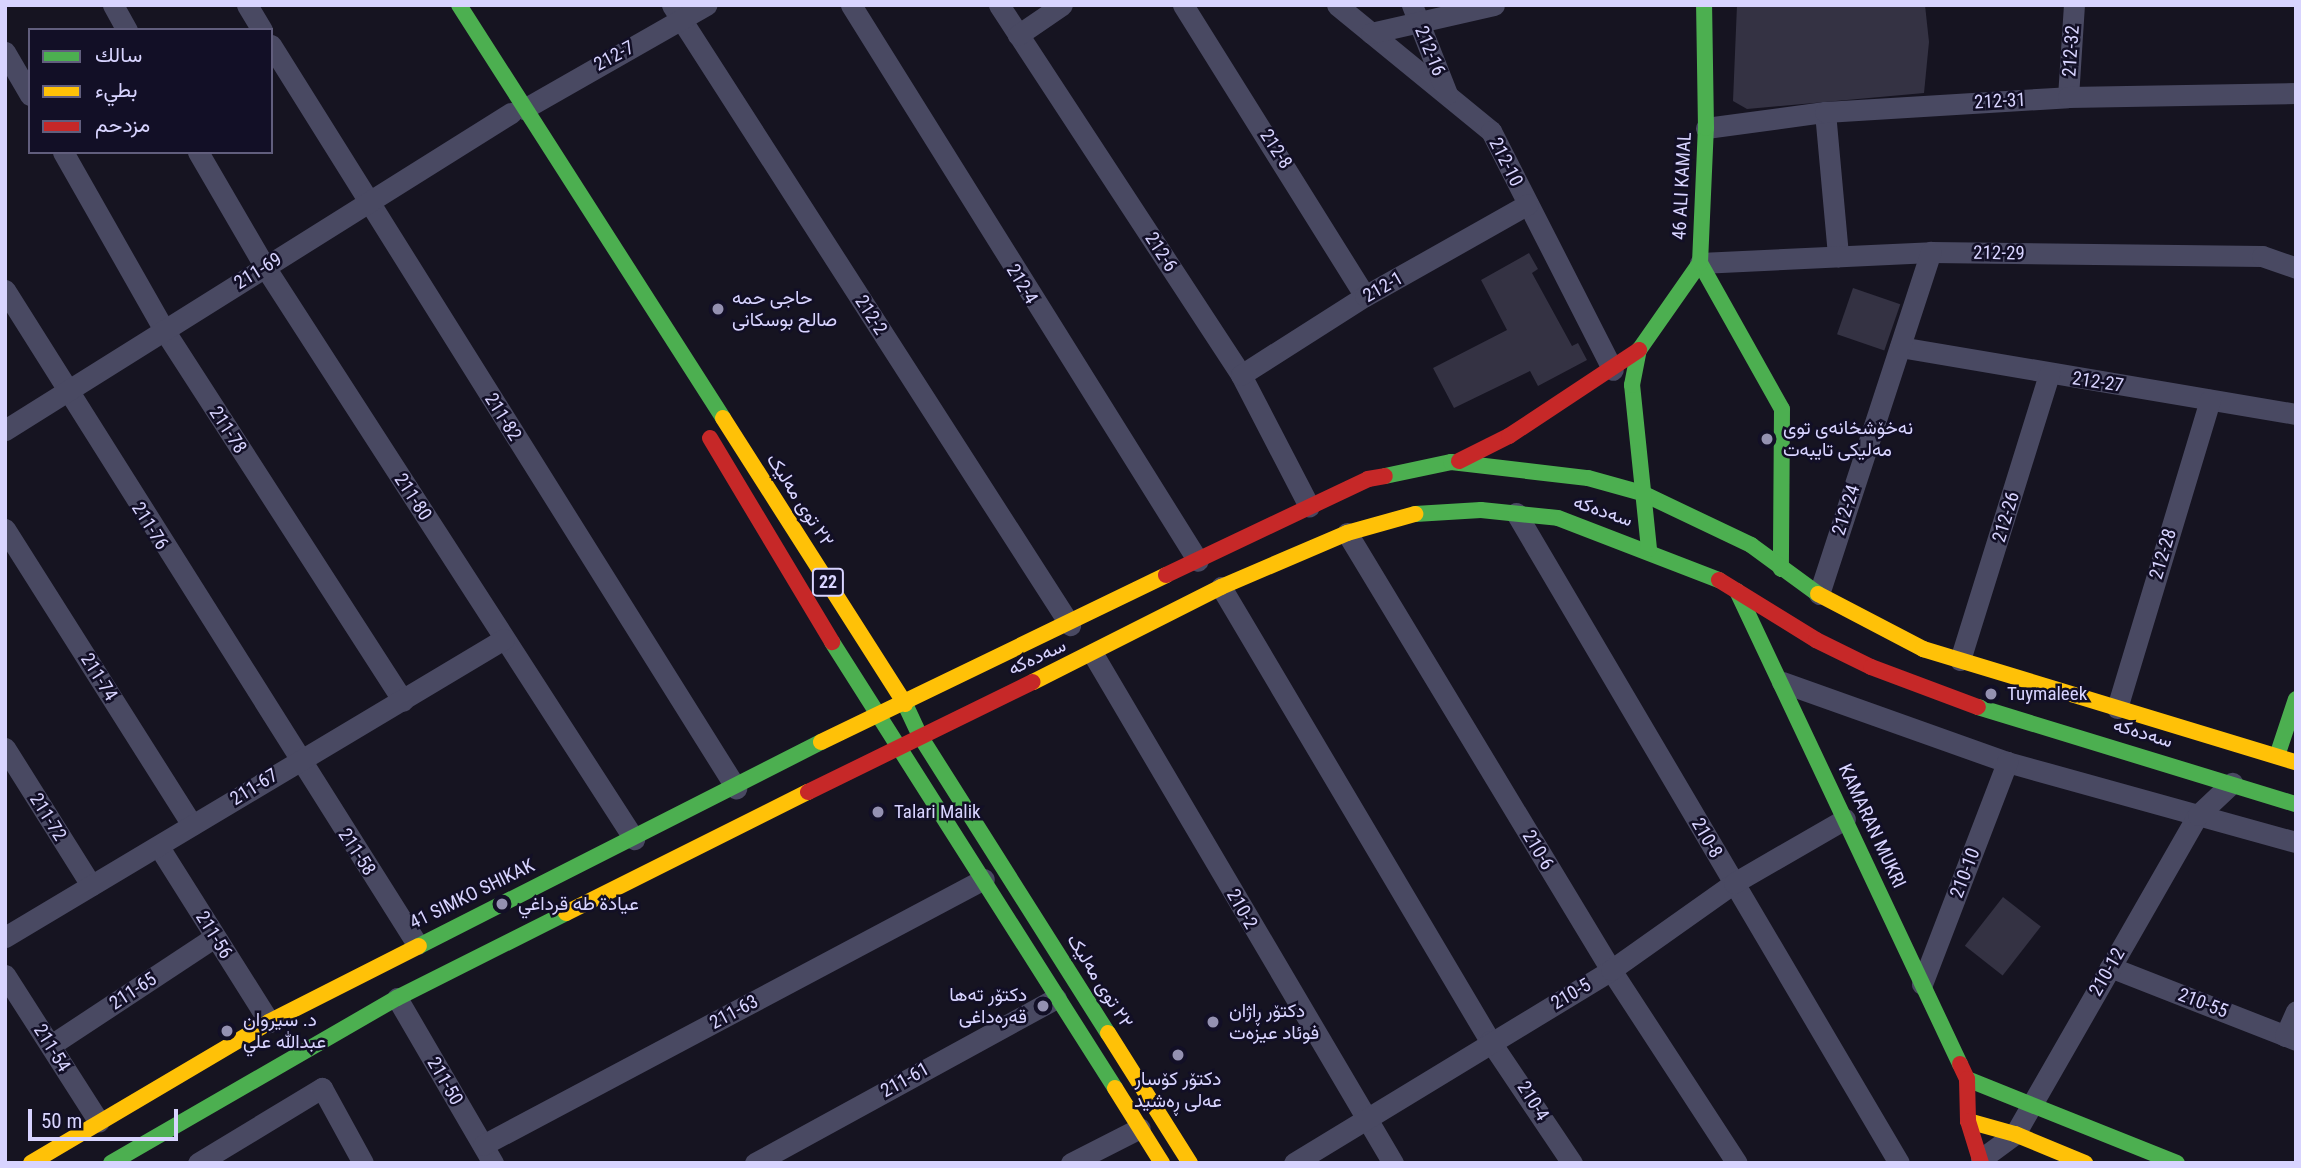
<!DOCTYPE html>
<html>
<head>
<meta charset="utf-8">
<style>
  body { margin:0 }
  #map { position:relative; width:2301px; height:1168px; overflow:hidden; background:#161421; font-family:"Roboto Condensed",Vazirmatn,sans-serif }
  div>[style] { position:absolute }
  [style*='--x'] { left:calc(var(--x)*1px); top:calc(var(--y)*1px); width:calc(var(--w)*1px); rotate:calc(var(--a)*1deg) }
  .building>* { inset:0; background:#343243; transform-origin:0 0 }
  .street>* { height:21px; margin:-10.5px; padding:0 10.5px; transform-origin:10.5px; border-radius:10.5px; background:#494962 }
  .fast>* { height:16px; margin:-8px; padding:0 8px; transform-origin:8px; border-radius:8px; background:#4caf50 }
  .slow>* { height:16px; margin:-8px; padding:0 8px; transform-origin:8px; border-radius:8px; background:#ffc107 }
  .jam>* { height:16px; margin:-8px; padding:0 8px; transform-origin:8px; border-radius:8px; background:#c62828 }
  .dots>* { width:19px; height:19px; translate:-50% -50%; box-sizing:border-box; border:4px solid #120f26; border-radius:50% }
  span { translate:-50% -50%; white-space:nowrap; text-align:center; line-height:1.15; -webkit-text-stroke:5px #120f26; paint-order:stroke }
  .shield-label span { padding:2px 5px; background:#120f26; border:2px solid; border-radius:5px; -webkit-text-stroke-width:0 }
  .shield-label { font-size:18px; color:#d8d4ff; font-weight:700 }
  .street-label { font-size:19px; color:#d8d4ff }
  .poi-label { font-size:19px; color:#d8d4ff }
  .left { translate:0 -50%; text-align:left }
  .right { translate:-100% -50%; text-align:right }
  .frame { position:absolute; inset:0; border:7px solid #d8d4ff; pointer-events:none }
  .legend { position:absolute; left:28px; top:28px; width:245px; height:126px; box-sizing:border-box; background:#120f26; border:2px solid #615e7d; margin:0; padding:9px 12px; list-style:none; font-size:21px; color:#d8d4ff }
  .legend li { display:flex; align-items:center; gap:14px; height:35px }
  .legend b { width:35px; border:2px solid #615e7d }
  .scale { position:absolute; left:28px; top:1109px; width:150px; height:32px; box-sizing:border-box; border:4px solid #d8d4ff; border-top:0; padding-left:9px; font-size:21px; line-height:24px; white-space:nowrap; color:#d8d4ff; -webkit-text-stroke:5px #120f26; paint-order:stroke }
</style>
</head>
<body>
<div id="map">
  <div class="building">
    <i style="clip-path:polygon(1737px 5px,1925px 5px,1929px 42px,1924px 93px,1747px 109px,1733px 101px)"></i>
    <i style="clip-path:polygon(1529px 253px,1538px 269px,1532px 273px,1572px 346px,1578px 343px,1587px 360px,1538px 386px,1530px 371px,1454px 408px,1433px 368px,1507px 330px,1481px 280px)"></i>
    <i style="left:1853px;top:288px;width:50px;height:49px;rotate:19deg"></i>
    <i style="left:2003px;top:897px;width:48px;height:62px;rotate:38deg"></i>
  </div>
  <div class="street">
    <i style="--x:113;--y:5;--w:29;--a:61"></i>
    <i style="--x:247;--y:5;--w:29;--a:59"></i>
    <i style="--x:672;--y:5;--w:737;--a:57.3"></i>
    <i style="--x:851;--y:5;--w:655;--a:58.03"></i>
    <i style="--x:999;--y:5;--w:442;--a:56.8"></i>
    <i style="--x:1241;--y:375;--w:148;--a:62.6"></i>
    <i style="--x:1183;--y:5;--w:343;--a:58"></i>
    <i style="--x:1337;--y:5;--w:199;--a:39.3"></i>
    <i style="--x:1491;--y:131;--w:268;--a:63"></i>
    <i style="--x:1412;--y:5;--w:96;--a:68.5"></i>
    <i style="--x:1371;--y:33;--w:126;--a:-12.8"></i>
    <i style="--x:1018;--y:35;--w:53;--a:-34.3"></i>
    <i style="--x:271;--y:45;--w:877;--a:57.96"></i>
    <i style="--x:5;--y:52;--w:50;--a:59.8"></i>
    <i style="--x:2068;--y:97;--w:92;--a:-86.3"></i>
    <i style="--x:524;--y:109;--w:210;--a:-29.7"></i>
    <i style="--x:1825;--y:112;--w:145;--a:84.8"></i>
    <i style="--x:1706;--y:128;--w:120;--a:-7.7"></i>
    <i style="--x:1825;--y:112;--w:243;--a:-3.5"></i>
    <i style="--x:2068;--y:97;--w:228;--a:-1"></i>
    <i style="--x:63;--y:152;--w:205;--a:60.4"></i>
    <i style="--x:164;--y:330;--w:441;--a:57.2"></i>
    <i style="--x:198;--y:152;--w:133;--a:59.8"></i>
    <i style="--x:265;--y:267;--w:681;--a:57.17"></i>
    <i style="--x:1700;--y:263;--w:231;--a:-2.7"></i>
    <i style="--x:1931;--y:252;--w:331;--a:0.7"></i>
    <i style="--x:2262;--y:256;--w:36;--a:19"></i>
    <i style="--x:5;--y:290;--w:773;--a:57.79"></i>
    <i style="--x:1900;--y:347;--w:402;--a:9.6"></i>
    <i style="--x:1241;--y:375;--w:147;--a:-32.5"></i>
    <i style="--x:1365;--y:296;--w:187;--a:-29.4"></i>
    <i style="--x:5;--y:430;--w:597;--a:-32.07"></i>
    <i style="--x:1516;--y:513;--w:754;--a:59.49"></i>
    <i style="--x:5;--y:529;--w:350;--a:57.7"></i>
    <i style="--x:1347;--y:533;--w:511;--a:58.86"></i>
    <i style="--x:1611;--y:970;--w:230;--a:56.9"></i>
    <i style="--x:1221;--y:587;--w:528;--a:59.35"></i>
    <i style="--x:1490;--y:1041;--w:147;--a:56.1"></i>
    <i style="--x:1819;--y:594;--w:360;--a:-71.9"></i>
    <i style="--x:1093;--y:654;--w:591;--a:59.49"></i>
    <i style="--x:1960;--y:660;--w:300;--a:-72.7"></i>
    <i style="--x:1782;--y:682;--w:239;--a:19.6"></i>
    <i style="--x:2007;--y:762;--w:300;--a:15.5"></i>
    <i style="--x:2117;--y:708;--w:322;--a:-73.2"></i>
    <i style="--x:5;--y:748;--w:162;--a:57.9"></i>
    <i style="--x:159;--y:847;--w:207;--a:57.8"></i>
    <i style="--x:5;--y:937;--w:581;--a:-30.85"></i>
    <i style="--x:2110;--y:967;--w:200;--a:21.4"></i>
    <i style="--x:5;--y:975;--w:174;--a:57.4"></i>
    <i style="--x:1922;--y:984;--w:238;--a:-69"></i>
    <i style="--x:397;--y:998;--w:191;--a:59.8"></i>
    <i style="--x:2285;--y:1036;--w:27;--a:-66"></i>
    <i style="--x:51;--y:1045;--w:196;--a:-33.4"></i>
    <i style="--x:483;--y:1145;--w:567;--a:-27.97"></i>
    <i style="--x:1981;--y:1159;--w:42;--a:-36.3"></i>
    <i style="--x:2015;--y:1134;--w:368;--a:-60.2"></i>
    <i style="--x:2198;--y:815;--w:47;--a:-43.3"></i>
    <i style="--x:198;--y:1163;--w:145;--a:-31.2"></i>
    <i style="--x:322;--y:1088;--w:85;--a:61.3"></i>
    <i style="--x:755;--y:1163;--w:343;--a:-28.7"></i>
    <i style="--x:1071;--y:1163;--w:77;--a:-26.9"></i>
    <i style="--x:1294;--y:1163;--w:371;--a:-31.3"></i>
    <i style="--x:1611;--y:970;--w:151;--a:-35.3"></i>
    <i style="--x:1734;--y:883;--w:128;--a:-30"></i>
  </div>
  <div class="fast">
    <i style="--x:459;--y:5;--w:490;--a:57.4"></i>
    <i style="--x:1700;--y:263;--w:167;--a:60.7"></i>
    <i style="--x:1782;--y:409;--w:160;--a:90.4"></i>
    <i style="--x:1385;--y:476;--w:67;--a:-12"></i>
    <i style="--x:1451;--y:462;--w:138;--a:6.7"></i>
    <i style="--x:1588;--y:478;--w:56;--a:15.5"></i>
    <i style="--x:1642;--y:493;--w:121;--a:25.5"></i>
    <i style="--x:1751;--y:545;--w:83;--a:36.2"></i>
    <i style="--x:1415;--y:514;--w:66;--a:-3.5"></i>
    <i style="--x:1481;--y:510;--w:77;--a:5.9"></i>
    <i style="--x:1558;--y:518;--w:173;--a:21.1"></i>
    <i style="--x:1649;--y:549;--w:165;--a:-95.9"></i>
    <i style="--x:1632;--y:385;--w:36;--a:-79"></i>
    <i style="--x:1639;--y:350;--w:106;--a:-55"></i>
    <i style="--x:1700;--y:263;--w:135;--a:-87.5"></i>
    <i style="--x:1706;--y:128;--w:123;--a:-90.9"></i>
    <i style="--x:1737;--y:591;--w:523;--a:64.76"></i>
    <i style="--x:832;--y:642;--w:528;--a:57.6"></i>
    <i style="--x:905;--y:704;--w:35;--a:65"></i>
    <i style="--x:920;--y:736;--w:352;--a:57.7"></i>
    <i style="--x:1978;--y:707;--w:332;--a:17"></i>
    <i style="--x:2277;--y:756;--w:60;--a:-71.6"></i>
    <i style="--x:419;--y:946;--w:451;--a:-26.9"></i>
    <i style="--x:1967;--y:1079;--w:226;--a:21.8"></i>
    <i style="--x:111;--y:1163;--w:330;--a:-30"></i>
    <i style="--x:397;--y:998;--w:189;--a:-26.7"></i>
  </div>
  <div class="slow">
    <i style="--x:723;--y:418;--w:339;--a:57.5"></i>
    <i style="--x:1818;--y:594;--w:119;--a:27.6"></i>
    <i style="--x:1923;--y:649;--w:390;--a:16.9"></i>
    <i style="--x:1033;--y:682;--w:211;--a:-26.8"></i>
    <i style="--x:1221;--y:587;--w:137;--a:-23.2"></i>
    <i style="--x:1347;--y:533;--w:71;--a:-15.6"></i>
    <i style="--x:821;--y:742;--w:383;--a:-25.8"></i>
    <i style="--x:566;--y:913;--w:271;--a:-26.6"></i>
    <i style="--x:1108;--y:1033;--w:154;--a:57.8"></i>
    <i style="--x:1115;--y:1088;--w:89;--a:57.9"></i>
    <i style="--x:1968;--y:1121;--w:49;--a:15.5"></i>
    <i style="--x:2015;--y:1134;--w:76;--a:22.5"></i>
    <i style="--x:31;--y:1163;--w:277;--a:-30.6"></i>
    <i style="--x:269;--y:1022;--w:168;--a:-26.9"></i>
  </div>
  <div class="jam">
    <i style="--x:710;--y:438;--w:238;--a:59.1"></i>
    <i style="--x:1459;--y:461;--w:56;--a:-26.6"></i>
    <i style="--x:1509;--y:436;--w:156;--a:-33.5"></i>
    <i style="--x:1166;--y:575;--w:224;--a:-25.4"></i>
    <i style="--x:1368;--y:479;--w:17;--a:-10"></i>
    <i style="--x:1719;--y:580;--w:114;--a:31.7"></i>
    <i style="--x:1816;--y:640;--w:61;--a:26.1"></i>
    <i style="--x:1871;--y:667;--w:114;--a:20.5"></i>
    <i style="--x:808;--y:792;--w:250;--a:-26.1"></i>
    <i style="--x:1960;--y:1064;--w:17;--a:65"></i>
    <i style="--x:1967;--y:1079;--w:42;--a:88.6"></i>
    <i style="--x:1968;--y:1121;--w:44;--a:72.8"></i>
  </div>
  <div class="dots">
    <i style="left:718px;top:309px;background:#9491b1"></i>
    <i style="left:1767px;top:439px;background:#9491b1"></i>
    <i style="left:1991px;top:694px;background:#9491b1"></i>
    <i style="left:878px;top:812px;background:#9491b1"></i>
    <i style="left:502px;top:904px;background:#9491b1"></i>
    <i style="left:1043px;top:1006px;background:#9491b1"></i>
    <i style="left:1213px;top:1022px;background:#9491b1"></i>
    <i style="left:227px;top:1031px;background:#9491b1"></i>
    <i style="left:1178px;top:1055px;background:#9491b1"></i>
  </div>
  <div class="shield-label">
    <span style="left:828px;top:582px">22</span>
  </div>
  <div class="street-label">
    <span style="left:1430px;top:51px;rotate:68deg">212-16</span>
    <span style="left:2071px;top:51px;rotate:-86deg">212-32</span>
    <span style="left:614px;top:56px;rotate:-28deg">212-7</span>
    <span style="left:2000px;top:101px;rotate:-3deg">212-31</span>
    <span style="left:1276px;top:149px;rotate:57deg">212-8</span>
    <span style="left:1506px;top:162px;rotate:63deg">212-10</span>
    <span style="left:1682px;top:186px;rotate:-87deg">46 ALI KAMAL</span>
    <span style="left:1161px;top:252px;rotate:57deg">212-6</span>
    <span style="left:1999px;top:253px;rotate:1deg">212-29</span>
    <span style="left:258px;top:271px;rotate:-32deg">211-69</span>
    <span style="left:1022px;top:284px;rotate:59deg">212-4</span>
    <span style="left:1383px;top:287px;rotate:-30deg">212-1</span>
    <span style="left:871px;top:315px;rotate:57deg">212-2</span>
    <span style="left:2098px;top:382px;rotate:9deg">212-27</span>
    <span style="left:503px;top:417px;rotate:58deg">211-82</span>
    <span style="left:228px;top:430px;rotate:57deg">211-78</span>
    <span style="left:413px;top:497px;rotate:57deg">211-80</span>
    <span style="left:800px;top:500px;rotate:57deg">٢٢ توی مەلیک</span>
    <span style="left:1846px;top:510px;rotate:-72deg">212-24</span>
    <span style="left:1603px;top:511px;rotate:19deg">سەدەکە</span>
    <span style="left:2006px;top:517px;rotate:-73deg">212-26</span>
    <span style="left:150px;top:526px;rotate:58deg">211-76</span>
    <span style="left:2163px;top:554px;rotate:-73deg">212-28</span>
    <span style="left:1037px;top:657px;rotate:-25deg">سەدەکە</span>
    <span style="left:99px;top:677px;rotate:58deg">211-74</span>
    <span style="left:2143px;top:733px;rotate:17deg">سەدەکە</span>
    <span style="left:254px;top:787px;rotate:-32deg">211-67</span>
    <span style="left:48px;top:817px;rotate:58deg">211-72</span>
    <span style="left:1872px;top:826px;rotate:65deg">KAMARAN MUKRI</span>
    <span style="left:1707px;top:838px;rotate:60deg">210-8</span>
    <span style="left:1538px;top:850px;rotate:59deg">210-6</span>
    <span style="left:357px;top:852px;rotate:57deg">211-58</span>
    <span style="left:1965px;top:873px;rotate:-69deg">210-10</span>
    <span style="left:472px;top:894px;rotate:-26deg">41 SIMKO SHIKAK</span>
    <span style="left:1242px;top:909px;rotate:60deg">210-2</span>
    <span style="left:214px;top:935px;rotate:58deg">211-56</span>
    <span style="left:2107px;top:972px;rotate:-60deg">210-12</span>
    <span style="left:1100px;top:981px;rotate:58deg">٢٢ توی مەلیک</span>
    <span style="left:133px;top:991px;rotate:-33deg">211-65</span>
    <span style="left:1571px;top:994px;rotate:-31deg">210-5</span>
    <span style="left:2203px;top:1003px;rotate:21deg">210-55</span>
    <span style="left:734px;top:1012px;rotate:-28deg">211-63</span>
    <span style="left:52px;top:1048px;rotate:58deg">211-54</span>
    <span style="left:905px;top:1080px;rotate:-29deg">211-61</span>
    <span style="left:445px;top:1081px;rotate:60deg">211-50</span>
    <span style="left:1533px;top:1101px;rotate:58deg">210-4</span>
  </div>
  <div class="poi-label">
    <span class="left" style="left:732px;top:309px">حاجی حمه<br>صالح بوسکانی</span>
    <span class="left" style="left:1783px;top:439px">نەخۆشخانەی توی<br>مەلیكی تایبەت</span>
    <span class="left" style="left:2007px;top:694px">Tuymaleek</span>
    <span class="left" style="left:894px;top:812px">Talari Malik</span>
    <span class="left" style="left:518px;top:904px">عيادة طه قرداغي</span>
    <span class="right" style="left:1027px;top:1006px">دکتۆر تەها<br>قەرەداغی</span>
    <span class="left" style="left:1229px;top:1022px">دکتۆر ڕاژان<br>فوئاد عیزەت</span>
    <span class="left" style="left:243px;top:1031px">د. سيروان<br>عبدالله علي</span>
    <span style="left:1178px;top:1090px">دکتۆر کۆسار<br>عەلی ڕەشید</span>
  </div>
  <div class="frame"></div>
  <ul class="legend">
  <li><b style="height:9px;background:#4caf50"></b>سالك</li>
  <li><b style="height:9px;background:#ffc107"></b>بطيء</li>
  <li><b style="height:9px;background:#c62828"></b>مزدحم</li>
  </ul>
  <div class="scale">50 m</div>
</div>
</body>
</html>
